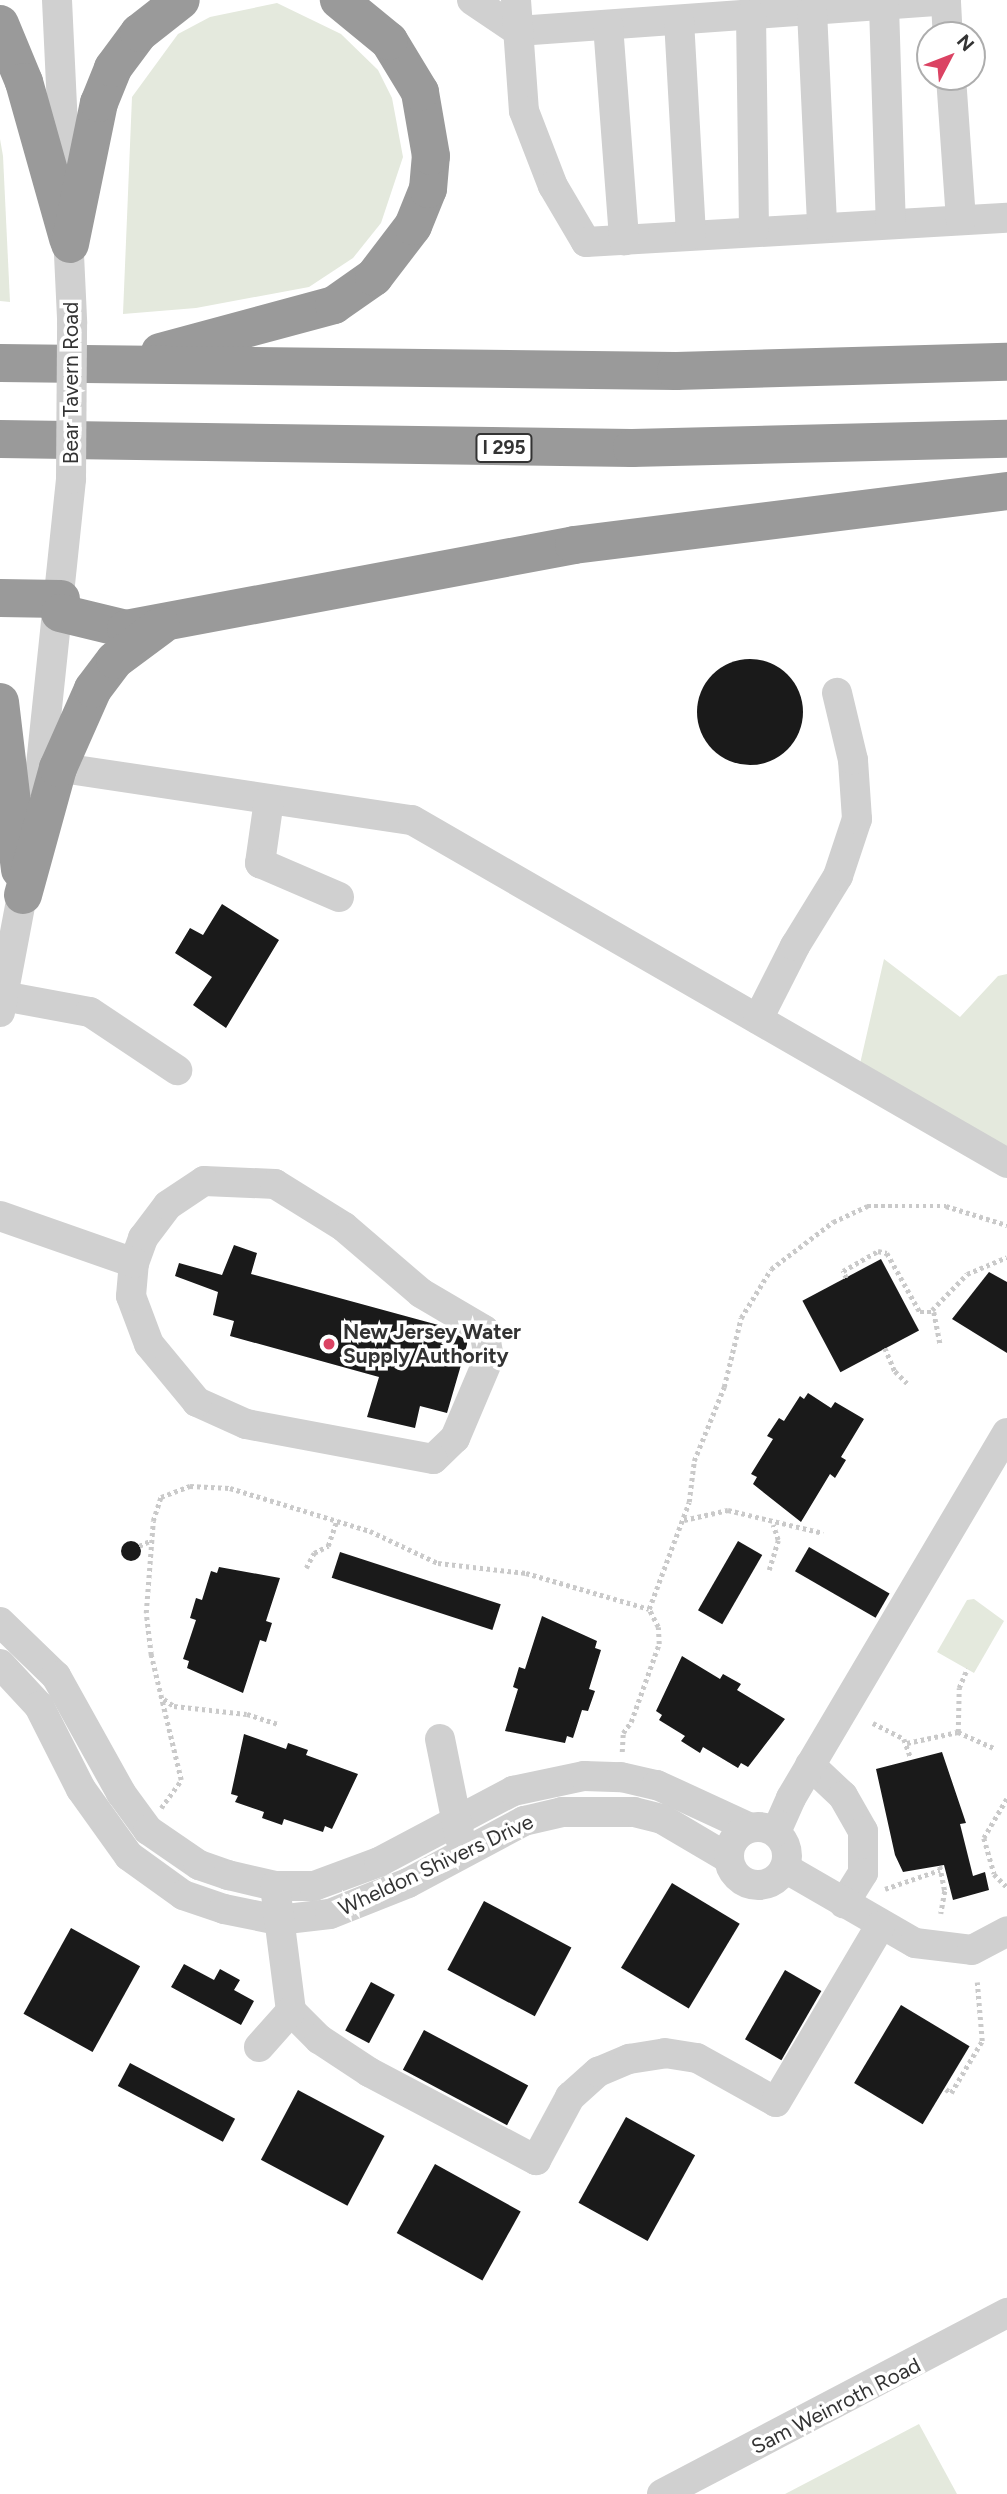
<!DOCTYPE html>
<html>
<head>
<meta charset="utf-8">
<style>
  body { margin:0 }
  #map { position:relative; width:1007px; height:2494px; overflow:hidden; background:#fff; font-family:Figtree,sans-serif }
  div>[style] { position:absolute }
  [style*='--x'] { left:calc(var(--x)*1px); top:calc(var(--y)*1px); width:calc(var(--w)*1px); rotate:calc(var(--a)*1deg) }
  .green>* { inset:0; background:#e4e9dd }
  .building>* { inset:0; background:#1a1a1a; transform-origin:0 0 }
  .round { border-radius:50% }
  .path>* { height:4.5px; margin-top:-2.25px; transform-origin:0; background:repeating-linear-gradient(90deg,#cacaca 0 3.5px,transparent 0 7px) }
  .minor>* { height:30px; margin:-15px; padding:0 15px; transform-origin:15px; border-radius:15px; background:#d0d0d0 }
  .minor>.ring { margin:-15px; padding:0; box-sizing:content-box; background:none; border:30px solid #d0d0d0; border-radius:50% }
  .highway>* { height:38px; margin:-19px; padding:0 19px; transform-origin:19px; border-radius:19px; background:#9a9a9a }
  .minor-bridge>* { height:30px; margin:-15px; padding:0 15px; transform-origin:15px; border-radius:15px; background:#d0d0d0 }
  .dots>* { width:19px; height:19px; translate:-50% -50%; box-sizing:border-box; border:4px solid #fff; border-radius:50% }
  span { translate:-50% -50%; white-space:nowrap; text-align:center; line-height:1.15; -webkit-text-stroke:7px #fff; paint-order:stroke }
  .shield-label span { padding:2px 5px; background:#fff; border:2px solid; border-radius:5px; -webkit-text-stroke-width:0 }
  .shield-label { font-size:19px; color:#333; font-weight:700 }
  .street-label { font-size:21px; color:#333 }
  .poi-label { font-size:21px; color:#333; font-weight:700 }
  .left { translate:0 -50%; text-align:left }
  .north { position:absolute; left:916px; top:21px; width:70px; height:70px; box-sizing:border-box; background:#fff; border:2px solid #adadad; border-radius:50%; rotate:48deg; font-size:19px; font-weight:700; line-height:28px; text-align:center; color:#333 }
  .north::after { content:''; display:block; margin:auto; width:24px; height:32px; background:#db4363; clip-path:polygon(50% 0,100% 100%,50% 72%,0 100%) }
</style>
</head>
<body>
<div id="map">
  <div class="green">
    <i style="clip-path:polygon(277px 3px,341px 34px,378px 70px,392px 98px,403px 157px,381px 223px,353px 258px,309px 287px,196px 308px,123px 314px,132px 97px,178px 34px,210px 17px)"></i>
    <i style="clip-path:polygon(0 139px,3px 156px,10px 302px,0 301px)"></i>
    <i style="clip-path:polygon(884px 959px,960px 1017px,998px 976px,1007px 974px,1007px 1176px,854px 1090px)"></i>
    <i style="clip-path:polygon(974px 1599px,1004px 1621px,974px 1673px,937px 1652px,967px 1600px)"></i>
    <i style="clip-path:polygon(919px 2424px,957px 2494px,785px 2494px)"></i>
  </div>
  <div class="building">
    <i class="round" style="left:697px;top:659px;width:106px;height:106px"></i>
    <i style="clip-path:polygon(222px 904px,279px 940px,226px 1028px,193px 1005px,212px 977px,175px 953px,190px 928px,203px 935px)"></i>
    <i style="clip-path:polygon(234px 1245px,257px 1253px,251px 1274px,442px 1326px,468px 1341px,447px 1413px,420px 1406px,415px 1428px,367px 1417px,379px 1377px,230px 1336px,234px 1321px,213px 1315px,218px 1292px,175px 1276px,179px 1263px,222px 1275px)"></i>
    <i style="left:881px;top:1259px;width:81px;height:89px;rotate:62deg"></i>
    <i style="clip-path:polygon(989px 1272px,1007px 1282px,1007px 1353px,952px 1319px)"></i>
    <i style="clip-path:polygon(808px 1393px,831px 1408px,835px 1402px,864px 1419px,841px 1457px,846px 1460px,835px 1478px,830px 1474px,801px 1522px,753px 1484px,757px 1477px,751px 1474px,773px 1439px,767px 1436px,779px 1418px,784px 1421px,800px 1396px,804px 1399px)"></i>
    <i class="round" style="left:121px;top:1541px;width:20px;height:20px"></i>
    <i style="left:738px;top:1541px;width:28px;height:80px;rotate:30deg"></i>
    <i style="left:809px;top:1547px;width:93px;height:28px;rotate:30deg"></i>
    <i style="left:340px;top:1552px;width:169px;height:27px;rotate:18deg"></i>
    <i style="clip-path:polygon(219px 1567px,280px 1578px,266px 1621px,272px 1623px,266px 1642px,260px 1640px,243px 1693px,187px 1668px,189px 1661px,183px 1659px,196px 1620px,190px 1618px,196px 1598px,202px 1600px,211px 1571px,217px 1573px)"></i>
    <i style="clip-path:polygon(542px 1616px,597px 1641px,595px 1648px,601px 1650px,589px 1689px,595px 1691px,588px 1711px,582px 1710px,573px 1738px,567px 1736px,565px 1743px,505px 1731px,518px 1689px,513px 1687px,519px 1667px,525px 1669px)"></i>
    <i style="clip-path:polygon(682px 1656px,720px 1679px,723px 1674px,741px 1684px,737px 1690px,785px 1719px,748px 1767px,741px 1763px,738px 1768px,703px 1747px,700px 1753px,681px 1741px,685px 1736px,659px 1720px,662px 1715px,656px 1711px)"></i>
    <i style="clip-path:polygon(244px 1734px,286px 1749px,288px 1743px,308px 1750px,306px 1755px,358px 1774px,332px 1829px,325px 1826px,323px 1832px,284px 1819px,282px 1825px,262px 1818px,264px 1812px,235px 1802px,238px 1796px,231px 1794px)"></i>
    <i style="clip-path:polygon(942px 1752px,966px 1823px,960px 1824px,973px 1876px,985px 1872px,989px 1890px,953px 1900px,944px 1865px,903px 1872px,895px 1855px,876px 1769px)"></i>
    <i style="left:672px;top:1883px;width:79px;height:99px;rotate:31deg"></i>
    <i style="left:484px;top:1901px;width:99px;height:78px;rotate:28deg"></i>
    <i style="left:71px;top:1928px;width:79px;height:98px;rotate:29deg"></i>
    <i style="clip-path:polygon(184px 1964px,214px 1980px,220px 1969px,240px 1980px,234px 1990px,254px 2001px,241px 2025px,171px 1987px)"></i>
    <i style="left:785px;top:1970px;width:42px;height:80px;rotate:30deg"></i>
    <i style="left:371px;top:1982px;width:27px;height:55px;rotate:28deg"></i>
    <i style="left:901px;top:2005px;width:80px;height:91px;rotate:31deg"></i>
    <i style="left:424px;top:2030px;width:118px;height:45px;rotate:28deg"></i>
    <i style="left:130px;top:2063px;width:119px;height:26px;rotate:28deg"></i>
    <i style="left:298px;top:2090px;width:98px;height:79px;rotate:28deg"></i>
    <i style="left:626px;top:2117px;width:79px;height:98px;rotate:29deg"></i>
    <i style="left:435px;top:2164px;width:98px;height:79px;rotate:29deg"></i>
  </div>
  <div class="path">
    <i style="--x:846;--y:1278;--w:8;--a:-113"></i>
    <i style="--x:843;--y:1271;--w:40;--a:-29.7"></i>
    <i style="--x:878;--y:1251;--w:9;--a:13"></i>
    <i style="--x:887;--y:1253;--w:68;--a:60.8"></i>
    <i style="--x:920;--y:1312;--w:14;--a:0"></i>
    <i style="--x:934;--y:1312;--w:33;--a:79"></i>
    <i style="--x:932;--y:1310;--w:50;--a:-45.8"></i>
    <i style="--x:967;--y:1274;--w:43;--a:-23"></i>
    <i style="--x:885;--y:1348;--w:25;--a:67"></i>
    <i style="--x:895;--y:1371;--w:20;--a:45"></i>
    <i style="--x:684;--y:1520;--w:45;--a:-12.8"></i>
    <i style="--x:728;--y:1510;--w:98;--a:13.6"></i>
    <i style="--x:139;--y:1546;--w:14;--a:-25"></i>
    <i style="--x:306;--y:1568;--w:17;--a:-62"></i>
    <i style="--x:314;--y:1553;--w:16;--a:-27"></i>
    <i style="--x:328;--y:1546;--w:28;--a:-71"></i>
    <i style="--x:769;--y:1570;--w:31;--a:-73"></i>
    <i style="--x:778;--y:1540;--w:16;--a:-108"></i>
    <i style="--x:164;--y:1699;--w:12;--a:35"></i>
    <i style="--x:174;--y:1706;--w:73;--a:6.3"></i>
    <i style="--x:247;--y:1714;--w:33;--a:18"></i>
    <i style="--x:873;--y:1723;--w:35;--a:27"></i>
    <i style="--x:904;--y:1739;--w:20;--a:70"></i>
    <i style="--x:958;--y:1732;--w:44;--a:-88.7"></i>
    <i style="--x:959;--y:1688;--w:21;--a:-67"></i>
    <i style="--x:907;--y:1743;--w:52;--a:-12.2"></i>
    <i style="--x:958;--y:1732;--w:39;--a:24"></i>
    <i style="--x:622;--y:1752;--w:19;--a:-87"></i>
    <i style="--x:623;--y:1733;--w:14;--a:-54"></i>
    <i style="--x:631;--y:1722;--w:83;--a:-70.3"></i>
    <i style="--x:659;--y:1644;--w:17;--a:-93"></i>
    <i style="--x:658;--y:1627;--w:20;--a:-117"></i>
    <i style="--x:1007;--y:1799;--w:45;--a:120.5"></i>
    <i style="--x:984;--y:1838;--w:37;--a:74"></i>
    <i style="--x:994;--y:1874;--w:18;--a:45"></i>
    <i style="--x:161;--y:1808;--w:34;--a:-54"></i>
    <i style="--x:181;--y:1780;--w:129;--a:-103.5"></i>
    <i style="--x:151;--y:1655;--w:42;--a:-96.8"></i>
    <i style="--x:146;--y:1613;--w:92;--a:-85.6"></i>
    <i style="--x:153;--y:1521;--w:25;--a:-72"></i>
    <i style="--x:161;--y:1497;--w:31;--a:-21"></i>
    <i style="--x:190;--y:1486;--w:40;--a:2.9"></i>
    <i style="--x:230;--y:1488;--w:146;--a:17.1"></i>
    <i style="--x:370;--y:1531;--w:75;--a:25.2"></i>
    <i style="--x:438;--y:1563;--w:89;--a:6.5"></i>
    <i style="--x:526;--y:1573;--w:128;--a:16.3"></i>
    <i style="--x:649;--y:1609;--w:114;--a:-69.5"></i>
    <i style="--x:689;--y:1502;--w:41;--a:-83"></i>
    <i style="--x:694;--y:1461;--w:80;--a:-67.9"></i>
    <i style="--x:724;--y:1387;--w:71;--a:-76.2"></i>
    <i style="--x:741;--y:1318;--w:57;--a:-58.5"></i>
    <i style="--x:771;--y:1269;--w:78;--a:-37.2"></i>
    <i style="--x:833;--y:1222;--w:38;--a:-25"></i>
    <i style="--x:867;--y:1206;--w:79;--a:0"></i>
    <i style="--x:946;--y:1206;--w:64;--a:17.3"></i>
    <i style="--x:940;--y:1866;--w:25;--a:79"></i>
    <i style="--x:945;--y:1891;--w:23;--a:100"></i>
    <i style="--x:885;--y:1889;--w:58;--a:-19.1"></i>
    <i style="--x:946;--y:2089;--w:6;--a:39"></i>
    <i style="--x:951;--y:2093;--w:61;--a:-59.2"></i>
    <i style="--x:982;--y:2041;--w:59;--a:-94.8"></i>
  </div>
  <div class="minor">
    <i style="--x:57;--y:0;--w:323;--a:87.3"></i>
    <i style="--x:472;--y:0;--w:55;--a:34"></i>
    <i style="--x:518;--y:31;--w:429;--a:-4.1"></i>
    <i style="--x:516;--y:0;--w:111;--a:85.9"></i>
    <i style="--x:524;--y:111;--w:80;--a:68.9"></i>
    <i style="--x:553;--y:186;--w:65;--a:59.5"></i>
    <i style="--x:586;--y:242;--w:422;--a:-3.3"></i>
    <i style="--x:946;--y:2;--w:33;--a:87"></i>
    <i style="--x:884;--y:6;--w:217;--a:88.2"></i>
    <i style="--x:812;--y:11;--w:215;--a:87.3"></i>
    <i style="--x:751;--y:15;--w:216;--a:89.2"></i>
    <i style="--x:679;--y:20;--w:215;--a:86.8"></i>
    <i style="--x:608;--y:25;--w:216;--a:85.7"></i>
    <i style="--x:951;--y:77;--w:143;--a:86"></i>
    <i style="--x:42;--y:765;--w:374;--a:8.5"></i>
    <i style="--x:412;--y:820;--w:687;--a:29.96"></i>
    <i style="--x:39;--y:784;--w:307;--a:-84"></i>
    <i style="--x:269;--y:800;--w:64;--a:98.1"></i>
    <i style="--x:260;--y:863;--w:86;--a:23.3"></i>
    <i style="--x:3;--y:996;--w:88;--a:10.4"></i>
    <i style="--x:90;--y:1012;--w:105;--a:33.7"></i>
    <i style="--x:0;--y:1012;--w:139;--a:-79.3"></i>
    <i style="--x:758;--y:1019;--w:82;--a:-63.1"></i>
    <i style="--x:795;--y:946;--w:82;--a:-58.4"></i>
    <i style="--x:838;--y:876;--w:60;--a:-71.6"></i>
    <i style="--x:857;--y:819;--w:59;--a:-93.9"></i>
    <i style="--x:853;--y:760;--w:69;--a:-103.4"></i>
    <i style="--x:204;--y:1181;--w:71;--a:2.4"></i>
    <i style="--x:275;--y:1184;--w:81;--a:31.9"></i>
    <i style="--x:344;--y:1227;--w:101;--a:40.6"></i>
    <i style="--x:421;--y:1293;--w:73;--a:30.4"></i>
    <i style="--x:484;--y:1330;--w:28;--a:80"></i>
    <i style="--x:489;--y:1358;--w:87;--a:113"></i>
    <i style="--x:455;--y:1438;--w:30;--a:136"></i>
    <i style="--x:433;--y:1459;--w:190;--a:-169.4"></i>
    <i style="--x:246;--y:1424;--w:54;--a:-155.8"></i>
    <i style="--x:197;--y:1402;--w:75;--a:-129.6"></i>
    <i style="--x:149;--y:1344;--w:51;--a:-110.6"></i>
    <i style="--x:131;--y:1296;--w:33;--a:-85"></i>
    <i style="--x:134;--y:1263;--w:27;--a:-70"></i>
    <i style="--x:143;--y:1238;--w:41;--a:-52.9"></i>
    <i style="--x:168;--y:1205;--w:43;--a:-33.7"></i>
    <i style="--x:0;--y:1216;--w:142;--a:19.3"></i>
    <i style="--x:0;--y:1622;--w:78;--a:44"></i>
    <i style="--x:56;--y:1676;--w:134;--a:60.9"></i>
    <i style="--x:121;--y:1793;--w:46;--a:53.9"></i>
    <i style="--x:148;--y:1830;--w:62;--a:34.5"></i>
    <i style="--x:199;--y:1865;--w:31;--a:19"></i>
    <i style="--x:228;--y:1875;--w:48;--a:13.2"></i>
    <i style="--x:275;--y:1886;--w:39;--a:0"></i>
    <i style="--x:314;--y:1886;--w:69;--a:-20.3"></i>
    <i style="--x:379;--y:1862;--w:152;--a:-27.9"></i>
    <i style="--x:513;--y:1791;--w:73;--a:-11.9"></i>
    <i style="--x:584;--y:1776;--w:37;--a:2"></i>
    <i style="--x:621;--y:1777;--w:37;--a:13"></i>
    <i style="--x:657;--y:1785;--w:100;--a:24.8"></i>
    <i style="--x:0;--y:1664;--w:57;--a:47.1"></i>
    <i style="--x:39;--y:1706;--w:93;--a:63.2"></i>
    <i style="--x:81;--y:1789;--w:82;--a:54.4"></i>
    <i style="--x:129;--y:1856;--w:67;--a:35.8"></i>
    <i style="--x:183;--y:1895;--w:43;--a:18.9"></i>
    <i style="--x:224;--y:1909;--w:55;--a:11.5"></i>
    <i style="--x:278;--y:1920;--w:52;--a:-6.6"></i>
    <i style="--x:330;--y:1914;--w:84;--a:-21.7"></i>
    <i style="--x:408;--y:1883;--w:132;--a:-28.1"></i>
    <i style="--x:524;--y:1821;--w:39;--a:-13"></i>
    <i style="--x:562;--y:1812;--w:72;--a:0"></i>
    <i style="--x:634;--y:1812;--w:29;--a:14"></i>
    <i style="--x:662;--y:1819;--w:77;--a:30.6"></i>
    <i style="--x:440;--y:1739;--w:101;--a:78.6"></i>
    <i style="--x:810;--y:1765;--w:45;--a:43.2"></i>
    <i style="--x:843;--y:1796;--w:40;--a:60.3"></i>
    <i style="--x:863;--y:1831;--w:42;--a:90"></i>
    <i style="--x:863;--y:1873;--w:36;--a:122"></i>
    <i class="ring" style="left:729px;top:1827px;width:28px;height:28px"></i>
    <i style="--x:776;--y:1832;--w:37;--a:-66"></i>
    <i style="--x:791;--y:1798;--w:424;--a:-59.4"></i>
    <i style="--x:785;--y:1868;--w:150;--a:30"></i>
    <i style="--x:915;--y:1943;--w:57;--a:7"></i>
    <i style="--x:972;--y:1950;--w:40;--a:-28"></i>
    <i style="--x:275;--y:1886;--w:126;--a:82.7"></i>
    <i style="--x:291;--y:2011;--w:40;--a:45"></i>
    <i style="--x:319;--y:2039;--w:60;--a:33.4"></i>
    <i style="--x:369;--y:2072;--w:189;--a:27.8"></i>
    <i style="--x:536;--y:2160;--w:72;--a:-61.6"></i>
    <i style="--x:570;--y:2097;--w:38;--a:-42"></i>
    <i style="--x:598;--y:2072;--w:34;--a:-23"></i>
    <i style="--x:629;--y:2059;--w:36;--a:-9"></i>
    <i style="--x:665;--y:2053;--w:32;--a:9"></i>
    <i style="--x:697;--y:2058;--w:90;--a:29.1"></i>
    <i style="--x:776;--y:2102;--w:204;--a:-59.4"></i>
    <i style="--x:259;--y:2047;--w:48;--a:-48.4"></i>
    <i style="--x:662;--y:2494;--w:390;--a:-27.7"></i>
  </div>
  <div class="highway">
    <i style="--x:0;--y:24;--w:63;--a:67.5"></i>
    <i style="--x:24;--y:82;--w:163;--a:74.3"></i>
    <i style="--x:70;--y:244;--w:144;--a:-78.4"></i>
    <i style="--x:99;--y:103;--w:38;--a:-68"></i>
    <i style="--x:113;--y:68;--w:44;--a:-53.4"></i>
    <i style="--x:139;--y:33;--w:53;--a:-38.2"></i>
    <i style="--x:160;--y:352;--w:180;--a:-15.1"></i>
    <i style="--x:334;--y:305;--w:49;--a:-35"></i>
    <i style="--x:374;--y:277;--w:64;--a:-52.6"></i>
    <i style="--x:413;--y:226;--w:40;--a:-68"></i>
    <i style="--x:428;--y:189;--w:33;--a:-85"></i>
    <i style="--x:431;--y:156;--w:65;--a:-99.8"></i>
    <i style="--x:420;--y:92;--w:60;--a:-121.3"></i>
    <i style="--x:389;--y:41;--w:65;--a:-140.6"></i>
    <i style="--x:0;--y:363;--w:676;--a:0.68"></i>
    <i style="--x:676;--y:371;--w:331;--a:-1.6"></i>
    <i style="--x:0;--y:439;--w:632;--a:0.82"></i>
    <i style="--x:632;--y:448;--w:375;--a:-1.4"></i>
    <i style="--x:0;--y:598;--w:61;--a:0.9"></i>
    <i style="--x:60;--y:613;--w:68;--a:13.6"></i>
    <i style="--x:126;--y:629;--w:456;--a:-10.6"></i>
    <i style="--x:574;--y:545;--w:436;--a:-7.1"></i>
    <i style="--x:0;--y:702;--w:169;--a:83.2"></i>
    <i style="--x:23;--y:895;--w:132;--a:-74.6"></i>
    <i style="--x:58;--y:768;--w:86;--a:-66.1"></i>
    <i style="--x:93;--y:689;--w:36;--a:-53"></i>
    <i style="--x:115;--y:660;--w:57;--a:-36.5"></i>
  </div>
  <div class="minor-bridge">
    <i style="--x:71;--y:479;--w:156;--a:-89.6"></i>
  </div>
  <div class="dots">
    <i style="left:329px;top:1344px;background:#db4363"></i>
  </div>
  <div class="shield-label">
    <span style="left:504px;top:448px">I 295</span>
  </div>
  <div class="street-label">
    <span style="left:71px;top:383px;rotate:-90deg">Bear Tavern Road</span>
    <span style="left:436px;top:1865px;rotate:-25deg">Wheldon Shivers Drive</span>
    <span style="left:836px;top:2406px;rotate:-27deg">Sam Weinroth Road</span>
  </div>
  <div class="poi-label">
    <span class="left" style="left:343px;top:1344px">New Jersey Water<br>Supply Authority</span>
  </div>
  <div class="north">N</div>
</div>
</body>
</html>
